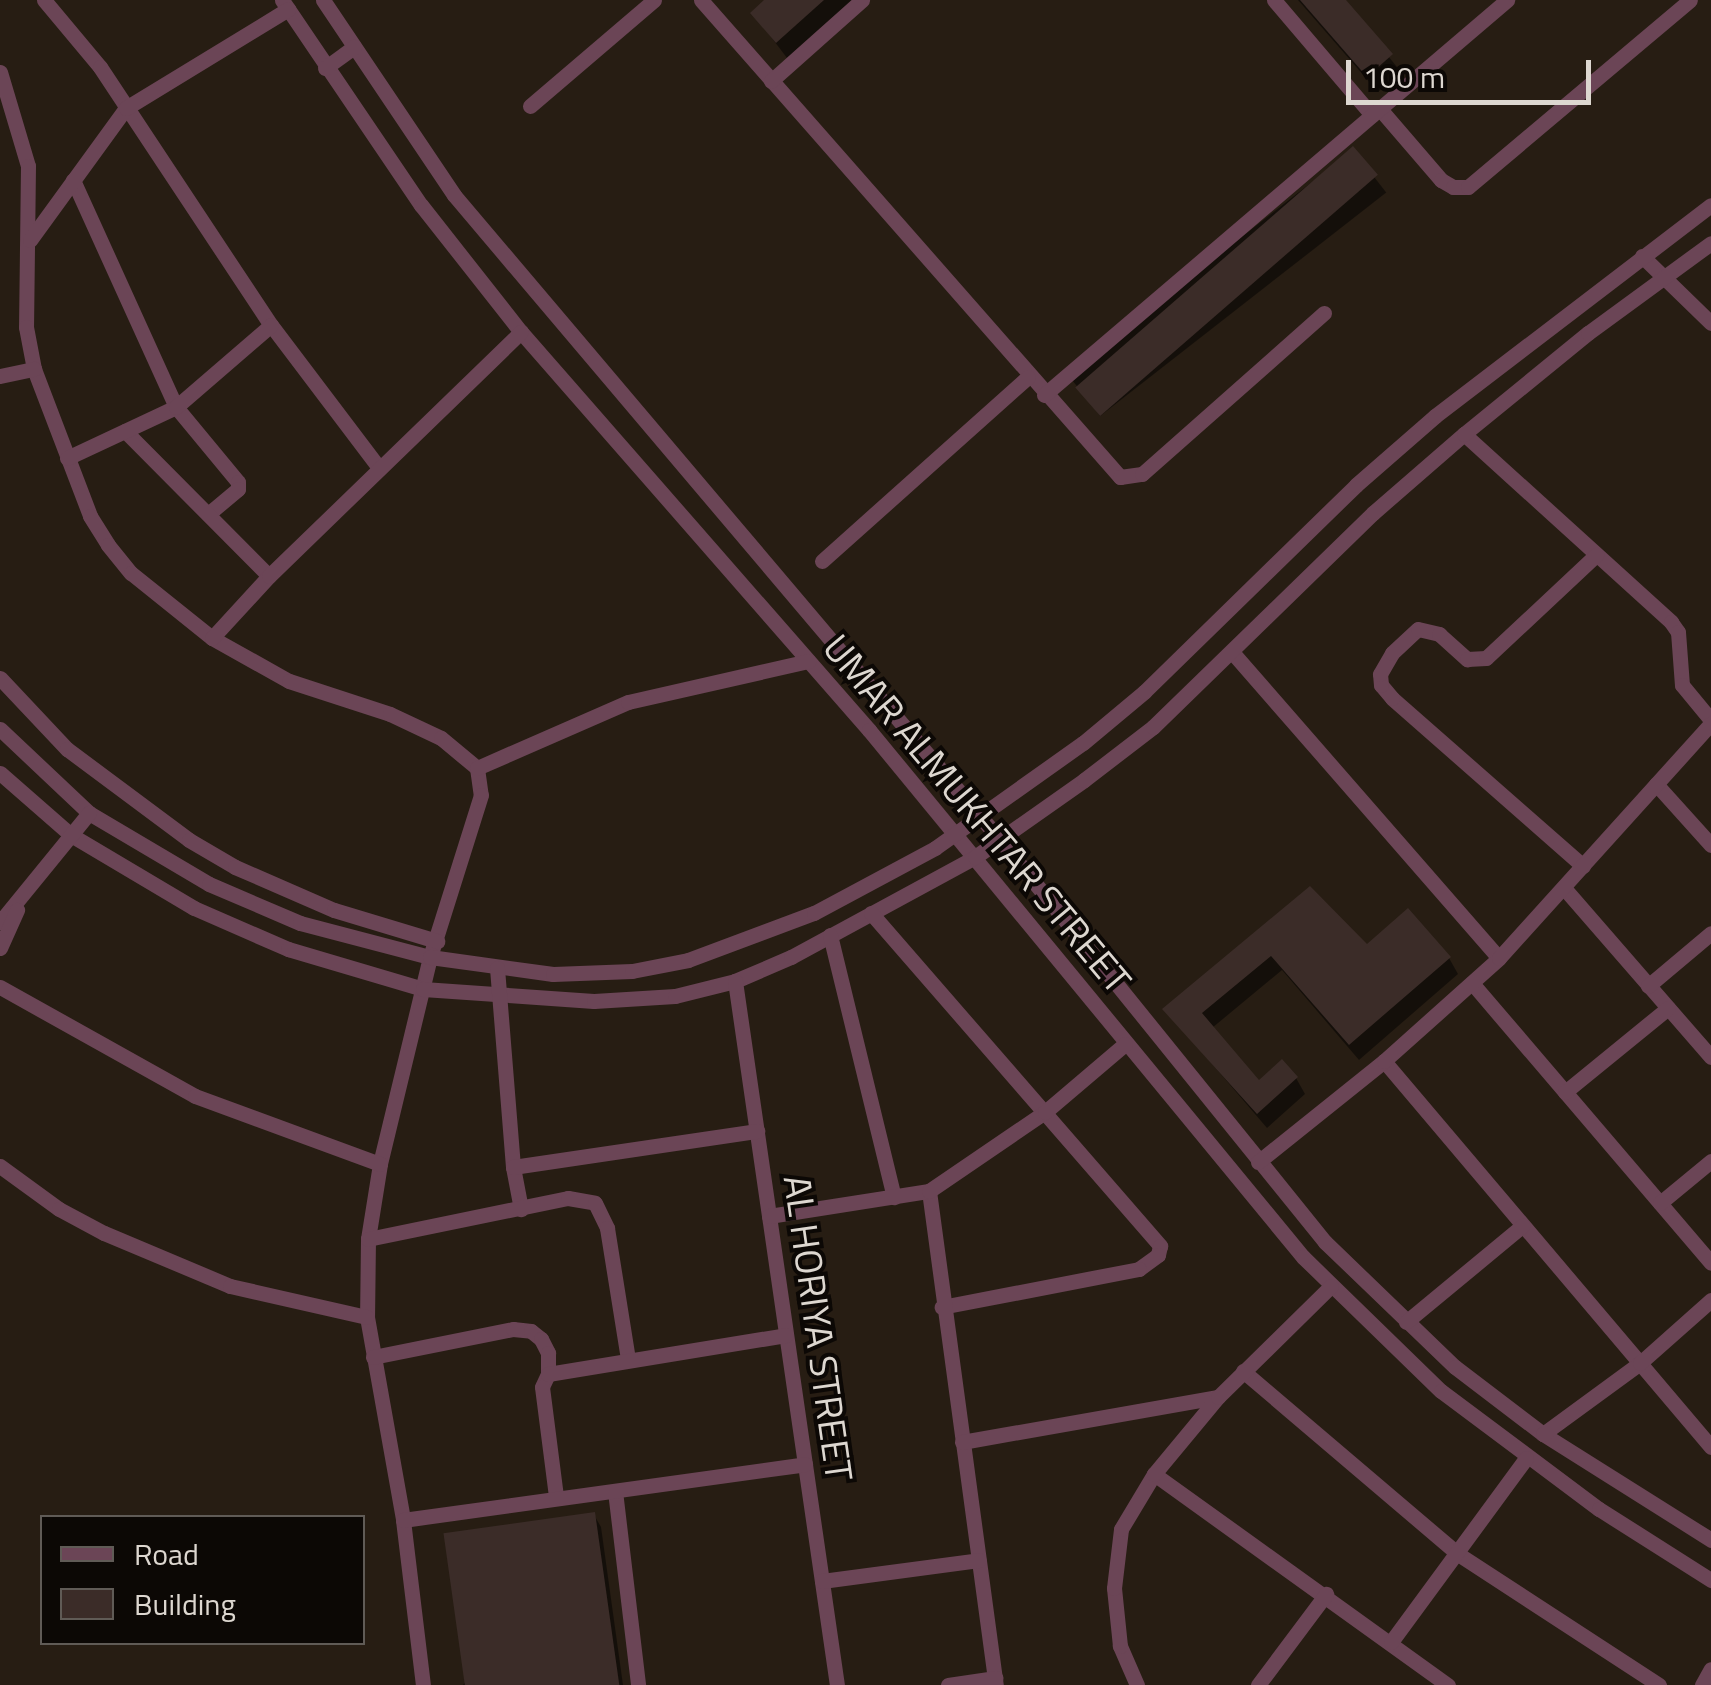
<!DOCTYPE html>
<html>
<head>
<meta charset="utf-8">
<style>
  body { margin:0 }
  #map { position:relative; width:1711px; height:1685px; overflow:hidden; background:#271d13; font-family:"Titillium Web",sans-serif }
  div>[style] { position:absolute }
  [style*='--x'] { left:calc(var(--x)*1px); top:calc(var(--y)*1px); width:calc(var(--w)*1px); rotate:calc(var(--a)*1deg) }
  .shadow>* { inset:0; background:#0007; transform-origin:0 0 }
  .building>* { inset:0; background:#3b2c28; transform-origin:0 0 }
  .minor>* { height:15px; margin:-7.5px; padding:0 7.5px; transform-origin:7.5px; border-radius:7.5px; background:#6b4556 }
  span { translate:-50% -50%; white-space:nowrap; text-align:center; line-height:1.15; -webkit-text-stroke:8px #0c0805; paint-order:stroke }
  .street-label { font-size:38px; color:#ddd7d0 }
  .legend { position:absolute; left:40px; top:1515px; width:325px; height:130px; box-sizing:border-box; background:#0c0805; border:2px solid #605b56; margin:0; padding:12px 18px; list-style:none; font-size:30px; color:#ddd7d0 }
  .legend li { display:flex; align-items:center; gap:20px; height:50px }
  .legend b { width:50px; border:2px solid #605b56 }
  .scale { position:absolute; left:1346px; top:60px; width:245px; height:45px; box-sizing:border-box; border:5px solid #ddd7d0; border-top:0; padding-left:12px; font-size:30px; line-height:35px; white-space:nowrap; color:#ddd7d0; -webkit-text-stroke:8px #0c0805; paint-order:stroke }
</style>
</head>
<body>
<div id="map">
  <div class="shadow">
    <i style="clip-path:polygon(768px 0,852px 0,787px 58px,753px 13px)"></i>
    <i style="clip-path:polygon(1298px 0,1343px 0,1401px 72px,1378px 92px)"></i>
    <i style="left:1353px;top:150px;width:54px;height:363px;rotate:52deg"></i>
    <i style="clip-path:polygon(1310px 889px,1367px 947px,1449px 958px,1458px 974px,1359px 1060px,1282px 970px,1212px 1028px,1259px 1083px,1296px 1078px,1305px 1094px,1267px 1128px,1165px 1009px)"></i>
    <i style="clip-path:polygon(594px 1515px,601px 1527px,623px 1685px,463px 1685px)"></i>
  </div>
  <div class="building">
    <i style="clip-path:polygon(764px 0,824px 0,776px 43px,750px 13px)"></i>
    <i style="clip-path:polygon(1300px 0,1346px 0,1393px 54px,1367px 77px)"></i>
    <i style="left:1353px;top:146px;width:38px;height:368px;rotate:49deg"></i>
    <i style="clip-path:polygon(1310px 886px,1367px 944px,1408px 908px,1451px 957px,1349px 1045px,1271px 956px,1202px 1013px,1259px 1080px,1282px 1059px,1298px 1077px,1257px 1114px,1162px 1009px)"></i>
    <i style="left:595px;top:1512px;width:175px;height:153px;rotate:82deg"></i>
  </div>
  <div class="minor">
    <i style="--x:44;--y:0;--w:87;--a:50.1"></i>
    <i style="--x:100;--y:67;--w:310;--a:56.5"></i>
    <i style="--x:271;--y:325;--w:179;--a:52.9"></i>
    <i style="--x:282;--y:0;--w:248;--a:55.9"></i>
    <i style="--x:421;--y:205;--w:162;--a:51.8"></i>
    <i style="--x:521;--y:332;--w:529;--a:48.83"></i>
    <i style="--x:869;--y:730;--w:683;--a:50.53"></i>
    <i style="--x:1303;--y:1257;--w:192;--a:44.2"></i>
    <i style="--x:1441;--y:1391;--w:197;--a:36.8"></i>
    <i style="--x:1599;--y:1509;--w:133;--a:32.4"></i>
    <i style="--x:323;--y:0;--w:235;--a:56.1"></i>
    <i style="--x:454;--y:195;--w:846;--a:49.74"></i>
    <i style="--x:1001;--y:841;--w:516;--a:51.06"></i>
    <i style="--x:1325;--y:1242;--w:180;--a:43.9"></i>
    <i style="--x:1455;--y:1367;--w:111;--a:37.3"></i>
    <i style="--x:1543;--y:1434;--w:199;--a:32.2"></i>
    <i style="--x:701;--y:0;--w:635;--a:48.7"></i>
    <i style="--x:1120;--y:477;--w:22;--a:-8"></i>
    <i style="--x:1142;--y:474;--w:243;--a:-41.5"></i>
    <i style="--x:1274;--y:0;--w:151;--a:49.6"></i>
    <i style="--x:325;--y:68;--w:36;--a:-36"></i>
    <i style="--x:0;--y:72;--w:98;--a:73.4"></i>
    <i style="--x:28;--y:166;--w:161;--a:90.7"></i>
    <i style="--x:26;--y:327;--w:43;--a:79.2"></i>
    <i style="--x:34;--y:369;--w:157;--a:69.1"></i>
    <i style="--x:90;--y:516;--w:34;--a:58"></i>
    <i style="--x:108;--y:545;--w:36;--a:51"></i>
    <i style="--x:131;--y:573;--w:104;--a:38.7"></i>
    <i style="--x:212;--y:638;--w:88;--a:29.2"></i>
    <i style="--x:289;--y:681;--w:106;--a:18.1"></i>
    <i style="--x:390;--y:714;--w:56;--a:25.2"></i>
    <i style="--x:441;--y:738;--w:47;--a:39.8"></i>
    <i style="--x:477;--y:768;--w:27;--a:82"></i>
    <i style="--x:481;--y:795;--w:170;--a:107.5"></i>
    <i style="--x:430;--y:957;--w:213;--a:103.6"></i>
    <i style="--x:380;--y:1164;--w:76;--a:99.1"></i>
    <i style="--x:368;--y:1239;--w:78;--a:90.7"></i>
    <i style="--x:367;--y:1317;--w:206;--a:79.9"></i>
    <i style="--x:403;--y:1520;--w:166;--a:83.1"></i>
    <i style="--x:771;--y:81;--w:122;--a:-41.7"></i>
    <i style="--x:530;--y:106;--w:163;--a:-40.5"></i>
    <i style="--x:1380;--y:109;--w:94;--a:49.3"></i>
    <i style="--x:1441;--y:180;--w:14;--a:30"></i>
    <i style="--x:1453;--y:187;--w:15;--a:0"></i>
    <i style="--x:1468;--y:187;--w:290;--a:-40.1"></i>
    <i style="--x:73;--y:180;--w:249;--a:65.6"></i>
    <i style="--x:176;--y:407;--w:97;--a:50.4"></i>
    <i style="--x:238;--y:482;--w:7;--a:90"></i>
    <i style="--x:238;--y:489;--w:39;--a:140"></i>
    <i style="--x:30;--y:240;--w:163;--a:-54"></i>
    <i style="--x:126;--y:108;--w:190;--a:-31.4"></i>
    <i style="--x:1642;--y:256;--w:96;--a:44.2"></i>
    <i style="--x:0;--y:376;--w:35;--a:-12"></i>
    <i style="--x:1044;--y:395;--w:609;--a:-40.47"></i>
    <i style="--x:125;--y:431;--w:204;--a:45.2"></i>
    <i style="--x:1464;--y:434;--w:280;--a:42.2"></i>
    <i style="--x:1671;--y:622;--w:12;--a:55"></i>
    <i style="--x:1678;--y:632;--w:53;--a:85.7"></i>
    <i style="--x:1682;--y:685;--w:45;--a:50.4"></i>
    <i style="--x:67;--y:458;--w:120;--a:-25.1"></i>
    <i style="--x:176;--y:407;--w:125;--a:-40.8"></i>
    <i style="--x:822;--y:561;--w:276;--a:-41.8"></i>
    <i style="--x:212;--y:638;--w:84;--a:-47.4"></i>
    <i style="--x:269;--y:576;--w:351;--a:-44.1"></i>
    <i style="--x:1232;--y:652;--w:406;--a:48.9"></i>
    <i style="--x:0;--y:678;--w:98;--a:46.7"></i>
    <i style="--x:67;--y:749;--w:152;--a:36.7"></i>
    <i style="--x:189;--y:840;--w:53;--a:30.4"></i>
    <i style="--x:235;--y:867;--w:108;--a:23.5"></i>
    <i style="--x:334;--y:910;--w:108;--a:16.8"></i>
    <i style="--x:0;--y:729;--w:122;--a:43.3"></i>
    <i style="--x:89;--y:813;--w:139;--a:30.6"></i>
    <i style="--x:209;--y:884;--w:99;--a:23.2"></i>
    <i style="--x:300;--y:923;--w:134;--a:14.7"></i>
    <i style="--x:430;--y:957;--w:124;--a:7.9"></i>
    <i style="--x:553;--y:974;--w:79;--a:-2.2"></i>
    <i style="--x:632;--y:971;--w:57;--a:-11.1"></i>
    <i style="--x:688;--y:960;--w:134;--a:-20.5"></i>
    <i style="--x:814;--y:913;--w:137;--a:-28.2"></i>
    <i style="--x:935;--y:848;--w:181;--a:-35.4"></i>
    <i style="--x:1083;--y:743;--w:80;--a:-39.9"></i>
    <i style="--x:1144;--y:692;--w:296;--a:-44.3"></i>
    <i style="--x:1356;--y:485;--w:105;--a:-41.1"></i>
    <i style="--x:1435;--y:416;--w:347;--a:-37.4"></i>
    <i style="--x:477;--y:768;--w:165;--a:-23.6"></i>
    <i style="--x:628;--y:702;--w:185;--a:-12.8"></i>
    <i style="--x:0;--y:773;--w:94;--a:41.1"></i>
    <i style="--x:71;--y:835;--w:143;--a:30.7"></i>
    <i style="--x:194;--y:908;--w:103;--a:23.6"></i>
    <i style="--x:288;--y:949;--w:141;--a:16.5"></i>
    <i style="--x:423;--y:989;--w:171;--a:4"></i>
    <i style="--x:594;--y:1001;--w:81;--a:-3.5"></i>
    <i style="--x:675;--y:996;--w:62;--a:-14"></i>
    <i style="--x:735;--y:981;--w:61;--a:-23.2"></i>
    <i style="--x:791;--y:957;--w:209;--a:-28.5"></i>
    <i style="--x:975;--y:857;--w:133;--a:-35.2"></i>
    <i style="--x:1084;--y:780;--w:87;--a:-37.5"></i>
    <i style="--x:1153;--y:727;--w:307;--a:-44.2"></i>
    <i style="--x:1373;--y:513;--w:121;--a:-41"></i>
    <i style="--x:1464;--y:434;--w:160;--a:-39.2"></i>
    <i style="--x:1588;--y:333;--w:152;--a:-36.2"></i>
    <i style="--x:1656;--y:784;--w:82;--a:48"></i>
    <i style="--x:1583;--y:866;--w:254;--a:-138.7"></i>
    <i style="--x:1392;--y:698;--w:17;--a:-130"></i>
    <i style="--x:1381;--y:685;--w:11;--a:-95"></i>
    <i style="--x:1380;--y:674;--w:24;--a:-60"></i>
    <i style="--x:1392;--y:653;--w:35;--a:-43"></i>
    <i style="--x:1418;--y:629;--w:22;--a:13"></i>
    <i style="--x:1439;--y:634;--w:38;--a:42"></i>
    <i style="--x:1467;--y:659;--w:19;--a:-3"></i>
    <i style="--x:1486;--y:658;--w:151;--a:-43.1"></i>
    <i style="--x:1564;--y:888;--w:224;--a:49"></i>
    <i style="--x:871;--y:913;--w:441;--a:49"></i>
    <i style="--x:1160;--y:1246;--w:9;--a:103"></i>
    <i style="--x:1158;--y:1255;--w:24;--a:144"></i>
    <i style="--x:1139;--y:1269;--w:201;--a:169.1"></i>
    <i style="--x:0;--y:922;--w:141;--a:-50.8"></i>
    <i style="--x:830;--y:935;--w:270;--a:76.3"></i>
    <i style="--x:0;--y:948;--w:42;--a:-65.9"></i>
    <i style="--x:497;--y:968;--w:200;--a:85.4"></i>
    <i style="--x:513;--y:1167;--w:43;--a:79.2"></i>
    <i style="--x:735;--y:981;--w:711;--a:81.76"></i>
    <i style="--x:1472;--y:983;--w:368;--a:49.5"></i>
    <i style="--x:1648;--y:986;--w:82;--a:-40.1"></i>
    <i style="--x:0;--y:987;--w:223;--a:29.2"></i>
    <i style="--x:195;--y:1096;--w:197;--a:20.2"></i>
    <i style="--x:1384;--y:1061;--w:506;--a:49.73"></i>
    <i style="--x:1565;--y:1092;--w:133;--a:-39.2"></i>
    <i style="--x:1258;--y:1162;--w:161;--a:-38.7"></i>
    <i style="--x:1384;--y:1061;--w:154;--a:-41.8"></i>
    <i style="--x:1499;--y:958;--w:316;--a:-47.9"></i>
    <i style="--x:0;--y:1166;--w:73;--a:36.1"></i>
    <i style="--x:59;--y:1209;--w:51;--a:28.1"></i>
    <i style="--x:104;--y:1233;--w:137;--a:22.8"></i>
    <i style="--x:230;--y:1286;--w:140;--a:12.8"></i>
    <i style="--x:513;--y:1167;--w:247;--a:-8.4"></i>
    <i style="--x:929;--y:1191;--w:499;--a:82.3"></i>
    <i style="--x:1660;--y:1203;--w:66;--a:-39.5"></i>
    <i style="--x:769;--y:1216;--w:162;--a:-8.9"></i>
    <i style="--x:929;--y:1191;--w:140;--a:-34.3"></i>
    <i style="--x:1045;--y:1112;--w:105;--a:-40.4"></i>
    <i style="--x:368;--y:1239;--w:204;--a:-11.6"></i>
    <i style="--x:568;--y:1198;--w:27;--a:10"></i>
    <i style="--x:595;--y:1203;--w:28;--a:64"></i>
    <i style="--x:607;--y:1228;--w:133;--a:80.9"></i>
    <i style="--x:1406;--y:1322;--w:151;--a:-39.6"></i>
    <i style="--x:373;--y:1357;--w:143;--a:-11.3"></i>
    <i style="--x:513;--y:1329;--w:18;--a:6"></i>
    <i style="--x:531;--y:1331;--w:13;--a:39"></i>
    <i style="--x:541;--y:1339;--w:16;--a:63"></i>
    <i style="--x:548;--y:1353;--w:21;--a:90"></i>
    <i style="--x:548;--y:1374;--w:14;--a:115"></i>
    <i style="--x:542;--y:1387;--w:111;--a:82.7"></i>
    <i style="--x:1243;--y:1371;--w:282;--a:40.4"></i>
    <i style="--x:1458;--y:1554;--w:240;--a:33.1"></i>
    <i style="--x:548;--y:1374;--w:241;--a:-9.3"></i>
    <i style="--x:1543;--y:1434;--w:120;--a:-36.2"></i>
    <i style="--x:1640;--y:1363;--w:95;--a:-41.6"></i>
    <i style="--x:962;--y:1442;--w:260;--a:-10"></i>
    <i style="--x:1154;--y:1474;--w:362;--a:35.7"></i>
    <i style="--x:615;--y:1491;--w:195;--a:83.2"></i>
    <i style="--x:403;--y:1520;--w:406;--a:-7.9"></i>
    <i style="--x:822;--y:1581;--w:158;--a:-7.6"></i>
    <i style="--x:1391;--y:1642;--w:228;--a:-53.7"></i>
    <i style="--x:948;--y:1685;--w:48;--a:-8.5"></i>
    <i style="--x:1137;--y:1685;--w:43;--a:-113.6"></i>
    <i style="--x:1120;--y:1646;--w:58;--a:-95.9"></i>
    <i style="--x:1114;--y:1588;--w:59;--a:-83.2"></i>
    <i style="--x:1121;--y:1529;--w:64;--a:-59"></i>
    <i style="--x:1154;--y:1474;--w:100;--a:-50.3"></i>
    <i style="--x:1218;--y:1397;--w:158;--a:-44.5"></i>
    <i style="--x:1258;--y:1685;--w:114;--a:-53.2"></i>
    <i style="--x:1702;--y:1685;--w:18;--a:-61"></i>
  </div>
  <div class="street-label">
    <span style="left:977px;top:814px;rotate:50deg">UMAR ALMUKHTAR STREET</span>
    <span style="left:818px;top:1328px;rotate:82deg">AL HORIYA STREET</span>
  </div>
  <ul class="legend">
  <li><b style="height:12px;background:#6b4556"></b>Road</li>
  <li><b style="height:28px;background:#3b2c28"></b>Building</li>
  </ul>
  <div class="scale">100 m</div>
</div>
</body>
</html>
